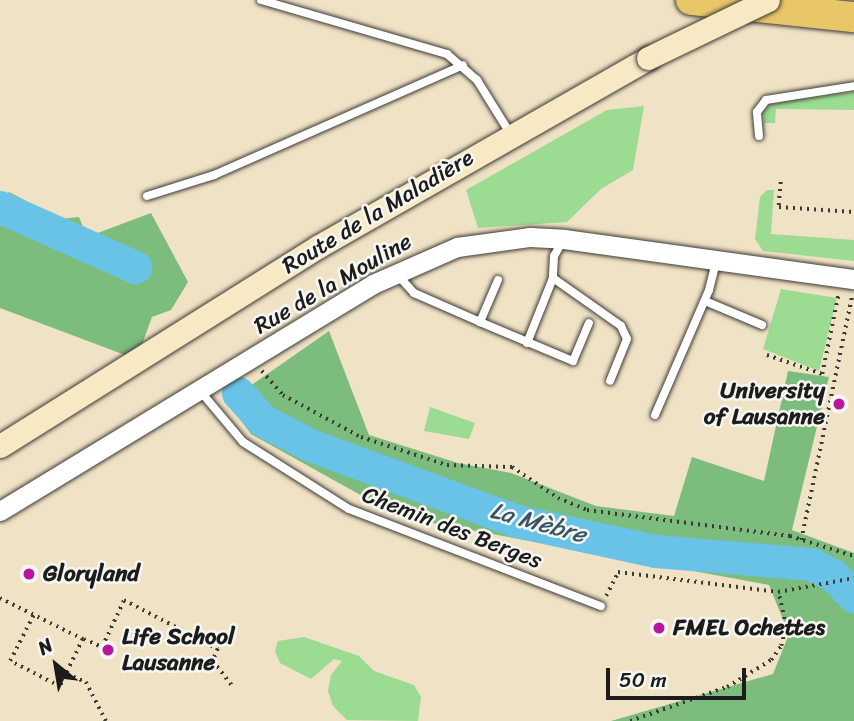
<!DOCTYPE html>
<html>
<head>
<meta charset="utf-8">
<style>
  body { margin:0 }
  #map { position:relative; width:854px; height:721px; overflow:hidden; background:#f0e2c5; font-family:Sriracha,sans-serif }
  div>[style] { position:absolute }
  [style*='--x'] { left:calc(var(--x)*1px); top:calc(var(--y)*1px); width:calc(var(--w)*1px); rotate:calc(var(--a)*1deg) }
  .green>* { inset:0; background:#9bdc92 }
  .forest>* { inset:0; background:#7cbc7c }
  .river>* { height:33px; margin:-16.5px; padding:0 16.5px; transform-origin:16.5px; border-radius:16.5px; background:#68c3e6 }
  .path>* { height:3.5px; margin-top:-1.75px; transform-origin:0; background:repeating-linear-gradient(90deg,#3c3a35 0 2px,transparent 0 7px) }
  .roads { filter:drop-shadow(0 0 2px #3c3a35) drop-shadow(0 0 2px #3c3a35) }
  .service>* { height:8px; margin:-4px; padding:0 4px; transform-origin:4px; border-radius:4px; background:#fff }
  .tertiary>* { height:19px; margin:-9.5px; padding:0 9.5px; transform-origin:9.5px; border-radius:9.5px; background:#fff }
  .secondary>* { height:23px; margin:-11.5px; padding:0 11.5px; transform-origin:11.5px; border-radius:11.5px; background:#f6e9c3 }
  .motorway>* { height:30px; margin:-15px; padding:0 15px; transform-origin:15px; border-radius:15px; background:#e9c769 }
  .bridges { filter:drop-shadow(0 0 2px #3c3a35) drop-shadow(0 0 2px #3c3a35) }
  .secondary-bridge>* { height:23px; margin:-11.5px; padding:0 11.5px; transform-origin:11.5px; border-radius:11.5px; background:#f6e9c3 }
  .dots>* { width:19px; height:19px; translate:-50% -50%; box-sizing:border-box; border:4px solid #f6f6f2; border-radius:50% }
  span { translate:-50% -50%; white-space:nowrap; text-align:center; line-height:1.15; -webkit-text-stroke:5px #f6f6f2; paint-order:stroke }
  .street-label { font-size:23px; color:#1c1c1c }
  .poi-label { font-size:23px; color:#1c1c1c; font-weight:700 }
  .right { translate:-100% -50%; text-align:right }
  .left { translate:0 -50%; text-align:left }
  .water-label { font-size:24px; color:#375663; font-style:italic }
  .north { position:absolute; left:21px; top:630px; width:70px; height:70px; -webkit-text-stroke:5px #f6f6f2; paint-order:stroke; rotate:330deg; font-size:19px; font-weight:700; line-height:28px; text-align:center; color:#1c1c1c }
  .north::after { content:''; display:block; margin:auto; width:24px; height:32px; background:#1c1c1c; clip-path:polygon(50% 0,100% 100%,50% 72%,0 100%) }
  .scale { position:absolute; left:606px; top:668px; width:140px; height:32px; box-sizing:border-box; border:4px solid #1c1c1c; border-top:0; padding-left:9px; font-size:21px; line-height:24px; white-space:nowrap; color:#1c1c1c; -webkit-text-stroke:5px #f6f6f2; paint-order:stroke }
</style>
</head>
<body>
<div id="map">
  <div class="green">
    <i style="clip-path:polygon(854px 92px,854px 110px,776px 109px,775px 123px,764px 123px,764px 111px,773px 103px)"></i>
    <i style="clip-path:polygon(644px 106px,633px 170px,601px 189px,567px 222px,478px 228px,466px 190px,607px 110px)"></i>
    <i style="clip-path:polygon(767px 190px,774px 190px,771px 234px,854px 240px,854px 261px,763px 251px,755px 239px,760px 197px)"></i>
    <i style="clip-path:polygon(781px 289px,837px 298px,819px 371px,763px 349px)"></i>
    <i style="clip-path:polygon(430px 407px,475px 423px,469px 439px,424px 431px)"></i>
    <i style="clip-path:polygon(304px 637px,359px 656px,374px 671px,414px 685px,421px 697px,418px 721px,347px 720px,333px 706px,328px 691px,331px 675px,342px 661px,334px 659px,311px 679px,280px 663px,275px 651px,278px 641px)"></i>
  </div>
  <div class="forest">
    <i style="clip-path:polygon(9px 192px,61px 219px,79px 217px,87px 237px,151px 213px,188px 282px,171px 310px,152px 317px,140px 350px,125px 355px,0 308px,0 200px)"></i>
    <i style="clip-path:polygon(329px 331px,369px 435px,458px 463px,511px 473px,596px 506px,674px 516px,692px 457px,764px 481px,788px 371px,829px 377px,792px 530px,854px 553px,854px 721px,611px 721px,773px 674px,789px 634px,769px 585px,400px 517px,251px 434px,227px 402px)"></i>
  </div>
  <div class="river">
    <i style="--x:0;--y:207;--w:148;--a:24"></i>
    <i style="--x:238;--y:393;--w:36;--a:48"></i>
    <i style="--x:262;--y:420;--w:54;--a:27.5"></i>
    <i style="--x:310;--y:445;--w:221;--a:20.2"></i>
    <i style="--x:517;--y:521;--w:142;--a:12.2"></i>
    <i style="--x:656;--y:551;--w:156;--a:4.8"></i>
    <i style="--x:811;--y:564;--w:25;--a:27"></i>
    <i style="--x:833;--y:575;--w:30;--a:46"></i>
  </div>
  <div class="path">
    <i style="--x:781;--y:182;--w:25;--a:95"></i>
    <i style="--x:779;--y:207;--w:75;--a:3.8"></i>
    <i style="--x:767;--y:355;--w:58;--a:19.1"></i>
    <i style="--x:822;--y:374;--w:80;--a:-78.4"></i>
    <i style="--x:262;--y:371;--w:32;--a:49"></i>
    <i style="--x:283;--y:395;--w:89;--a:28.3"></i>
    <i style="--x:361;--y:437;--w:90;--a:18"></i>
    <i style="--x:447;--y:465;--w:65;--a:1.8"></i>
    <i style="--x:512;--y:467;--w:55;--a:34"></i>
    <i style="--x:558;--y:498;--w:31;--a:22"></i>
    <i style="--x:587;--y:510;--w:205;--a:7.3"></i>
    <i style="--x:790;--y:536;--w:67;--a:17.4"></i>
    <i style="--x:801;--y:540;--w:250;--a:-78.2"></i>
    <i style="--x:606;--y:596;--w:27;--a:-63"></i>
    <i style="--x:618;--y:572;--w:161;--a:7.1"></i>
    <i style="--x:0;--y:598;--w:93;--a:26.3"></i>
    <i style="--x:83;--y:639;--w:53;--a:115.6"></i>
    <i style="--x:60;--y:687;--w:56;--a:-152.5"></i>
    <i style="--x:10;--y:661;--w:53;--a:-62.9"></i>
    <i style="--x:84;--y:639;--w:20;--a:24"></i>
    <i style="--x:102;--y:647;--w:52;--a:-64.9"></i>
    <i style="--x:124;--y:600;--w:106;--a:27.5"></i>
    <i style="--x:218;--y:649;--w:13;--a:113"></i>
    <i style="--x:213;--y:661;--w:34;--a:52"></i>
    <i style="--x:67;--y:674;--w:21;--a:23"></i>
    <i style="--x:86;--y:682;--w:44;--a:62.9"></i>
    <i style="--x:630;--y:721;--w:103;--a:-19.3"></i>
    <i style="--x:727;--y:687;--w:52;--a:-31.5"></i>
    <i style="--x:771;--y:660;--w:17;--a:-54"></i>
    <i style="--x:781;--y:646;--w:21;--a:-76"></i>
    <i style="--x:786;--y:626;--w:35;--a:-103"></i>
    <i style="--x:778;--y:592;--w:77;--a:-10.4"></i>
  </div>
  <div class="roads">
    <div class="service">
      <i style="--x:261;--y:0;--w:194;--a:16.2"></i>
      <i style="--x:447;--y:54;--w:40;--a:41"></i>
      <i style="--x:477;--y:80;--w:62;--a:58.1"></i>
      <i style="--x:759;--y:136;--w:24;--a:-95"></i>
      <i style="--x:757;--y:112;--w:15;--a:-53"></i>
      <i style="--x:766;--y:100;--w:89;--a:-9"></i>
      <i style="--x:147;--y:196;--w:70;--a:-17.4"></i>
      <i style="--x:214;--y:175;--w:272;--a:-23.8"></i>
      <i style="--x:563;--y:240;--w:18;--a:119"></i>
      <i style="--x:554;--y:256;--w:22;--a:93"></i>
      <i style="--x:553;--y:278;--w:83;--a:35.2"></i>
      <i style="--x:621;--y:326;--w:14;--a:65"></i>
      <i style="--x:627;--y:339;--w:45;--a:112"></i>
      <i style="--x:396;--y:273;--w:27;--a:48"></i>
      <i style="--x:414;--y:293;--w:72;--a:23.7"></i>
      <i style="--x:498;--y:280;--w:46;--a:113.2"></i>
      <i style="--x:480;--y:322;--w:101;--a:22.8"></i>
      <i style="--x:573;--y:361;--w:41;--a:-67.2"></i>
      <i style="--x:705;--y:301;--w:62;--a:22.8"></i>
      <i style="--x:527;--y:343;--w:70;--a:-68.2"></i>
      <i style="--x:201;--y:392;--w:65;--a:50"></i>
      <i style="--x:243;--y:442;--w:125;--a:32.3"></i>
      <i style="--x:349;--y:509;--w:270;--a:21.1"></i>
      <i style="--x:655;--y:415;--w:136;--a:-66.6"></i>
      <i style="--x:709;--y:290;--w:29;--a:-76"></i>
    </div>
    <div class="tertiary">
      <i style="--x:0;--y:511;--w:437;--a:-31.3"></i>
      <i style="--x:373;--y:284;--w:92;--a:-23.8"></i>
      <i style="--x:457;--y:247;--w:74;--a:-7.8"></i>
      <i style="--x:530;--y:237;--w:34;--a:3"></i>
      <i style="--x:564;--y:239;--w:293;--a:7.9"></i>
    </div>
    <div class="secondary">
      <i style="--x:0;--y:446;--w:377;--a:-32.1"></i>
      <i style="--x:319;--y:246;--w:379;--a:-29.7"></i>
    </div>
    <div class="motorway">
      <i style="--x:691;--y:0;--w:164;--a:6"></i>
    </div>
  </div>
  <div class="bridges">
    <div class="secondary-bridge">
      <i style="--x:648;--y:58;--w:133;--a:-25.8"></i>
    </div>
  </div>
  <div class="dots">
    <i style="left:839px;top:404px;background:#b5179e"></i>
    <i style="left:29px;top:574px;background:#b5179e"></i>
    <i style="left:659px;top:628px;background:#b5179e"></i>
    <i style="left:108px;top:650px;background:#b5179e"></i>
  </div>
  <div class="street-label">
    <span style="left:378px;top:212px;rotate:-31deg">Route de la Maladière</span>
    <span style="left:333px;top:284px;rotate:-30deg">Rue de la Mouline</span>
    <span style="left:452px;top:528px;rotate:21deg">Chemin des Berges</span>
  </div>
  <div class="poi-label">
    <span class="right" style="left:825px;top:404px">University<br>of Lausanne</span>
    <span class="left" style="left:43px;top:574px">Gloryland</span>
    <span class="left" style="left:673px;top:628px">FMEL Ochettes</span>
    <span class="left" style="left:122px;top:650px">Life School<br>Lausanne</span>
  </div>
  <div class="water-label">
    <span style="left:538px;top:523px;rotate:15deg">La Mèbre</span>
  </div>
  <div class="north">N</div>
  <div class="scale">50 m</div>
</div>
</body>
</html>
